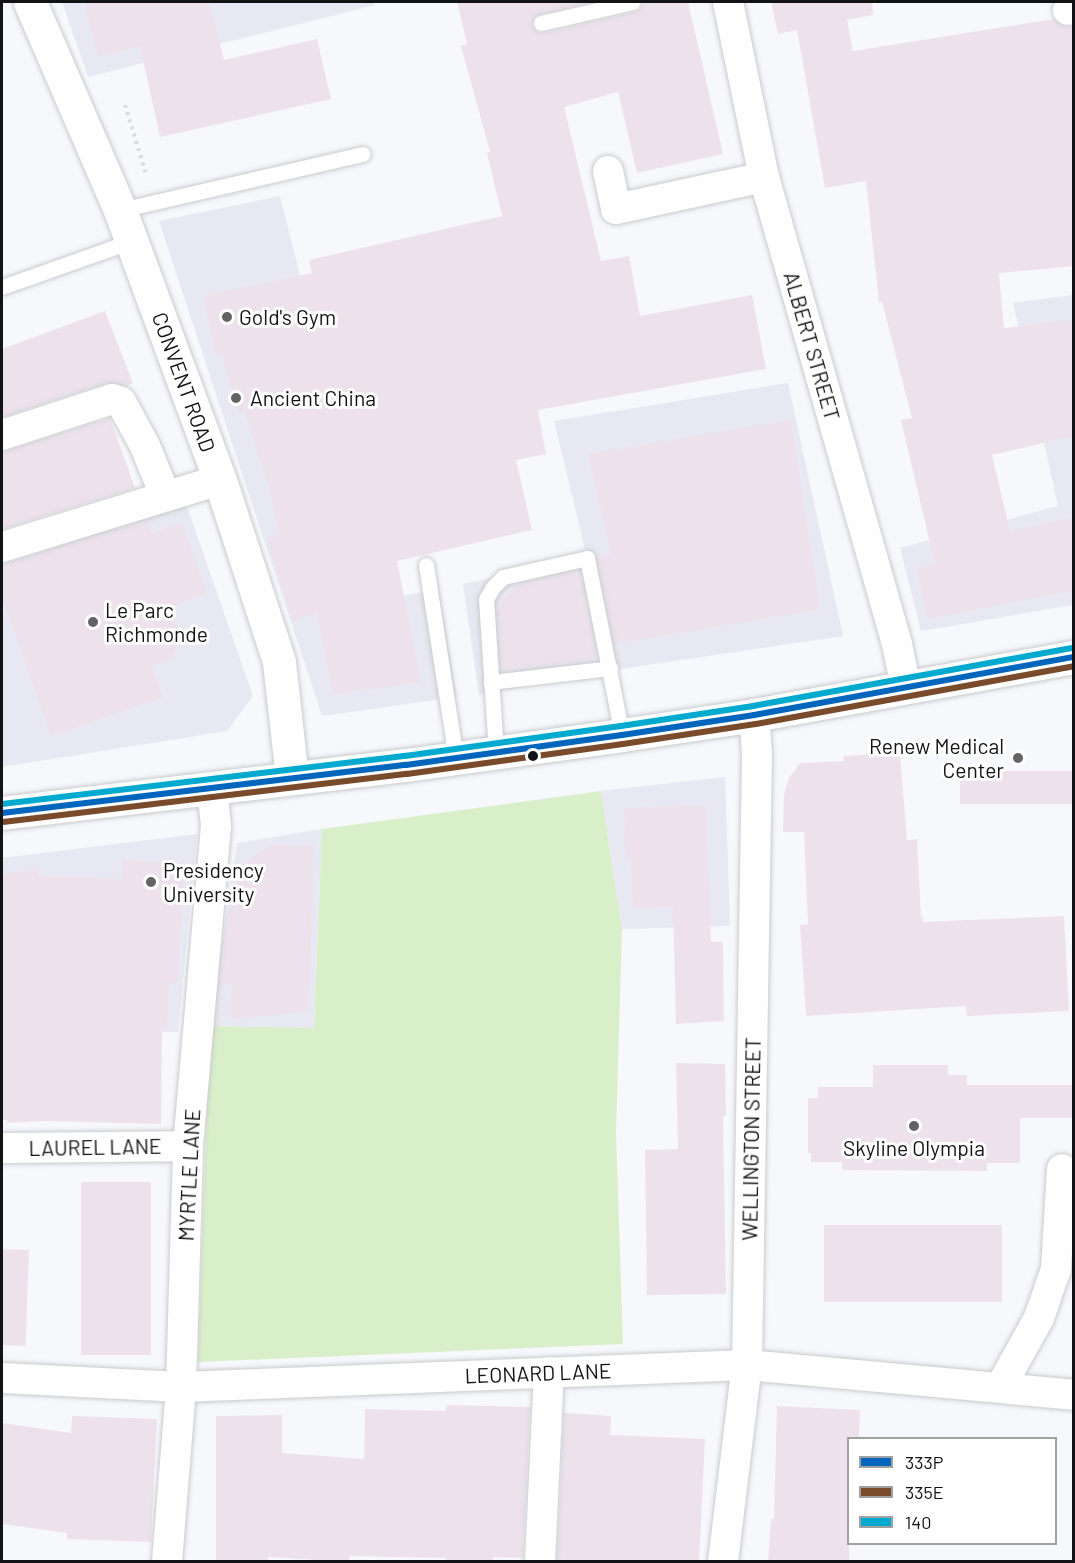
<!DOCTYPE html>
<html>
<head>
<meta charset="utf-8">
<style>
  body { margin:0 }
  #map { position:relative; width:1075px; height:1563px; overflow:hidden; background:#f7f8fc; font-family:Barlow,sans-serif }
  div>[style] { position:absolute }
  [style*='--x'] { left:calc(var(--x)*1px); top:calc(var(--y)*1px); width:calc(var(--w)*1px); rotate:calc(var(--a)*1deg) }
  .built>* { inset:0; background:#e7e8f1 }
  .green>* { inset:0; background:#d9efc9 }
  .building>* { inset:0; background:#ede2ec; transform-origin:0 0 }
  .path>* { height:4px; margin-top:-2px; transform-origin:0; background:repeating-linear-gradient(90deg,#dbdbdd 0 3px,transparent 0 7.5px) }
  .roads { filter:drop-shadow(0 0 2px #cacbce) drop-shadow(0 0 2px #cacbce) }
  .lane>* { height:15px; margin:-7.5px; padding:0 7.5px; transform-origin:7.5px; border-radius:7.5px; background:#fefeff }
  .street>* { height:30px; margin:-15px; padding:0 15px; transform-origin:15px; border-radius:15px; background:#fefeff }
  .secondary>* { height:33px; margin:-16.5px; padding:0 16.5px; transform-origin:16.5px; border-radius:16.5px; background:#fefeff }
  .primary>* { height:33px; margin:-16.5px; padding:0 16.5px; transform-origin:16.5px; border-radius:16.5px; background:#fefeff }
  .bus-1>* { height:6px; margin:-3px; padding:0 3px; transform-origin:3px; border-radius:3px; background:#0065bd }
  .bus-2>* { height:6px; margin:-3px; padding:0 3px; transform-origin:3px; border-radius:3px; background:#7a4b2a }
  .bus-3>* { height:6px; margin:-3px; padding:0 3px; transform-origin:3px; border-radius:3px; background:#00a9ce }
  .dots>* { width:16px; height:16px; translate:-50% -50%; box-sizing:border-box; border:3px solid #fff; border-radius:50% }
  span { translate:-50% -50%; white-space:nowrap; text-align:center; line-height:1.15; -webkit-text-stroke:6px #fff; paint-order:stroke }
  .poi-label { font-size:21px; color:#131315 }
  .left { translate:0 -50%; text-align:left }
  .right { translate:-100% -50%; text-align:right }
  .street-label { font-size:21px; color:#131315 }
  .frame { position:absolute; inset:0; border:3px solid #131315; pointer-events:none }
  .legend { position:absolute; left:847px; top:1437px; width:210px; height:108px; box-sizing:border-box; background:#fff; border:2px solid #a1a1a1; margin:0; padding:8px 10px; list-style:none; font-size:18px; color:#131315 }
  .legend li { display:flex; align-items:center; gap:12px; height:30px }
  .legend b { width:30px; border:2px solid #a1a1a1 }
</style>
</head>
<body>
<div id="map">
  <div class="built">
    <i style="clip-path:polygon(62px 2px,374px 2px,375px 5px,88px 77px)"></i>
    <i style="clip-path:polygon(280px 196px,382px 600px,439px 589px,457px 697px,322px 716px,159px 221px)"></i>
    <i style="clip-path:polygon(1073px 295px,1073px 605px,921px 631px,900px 548px,1058px 506px,1013px 303px)"></i>
    <i style="clip-path:polygon(788px 383px,843px 636px,627px 668px,479px 695px,463px 584px,587px 557px,554px 421px)"></i>
    <i style="clip-path:polygon(185px 501px,253px 696px,227px 731px,2px 767px,2px 566px)"></i>
    <i style="clip-path:polygon(725px 777px,730px 926px,622px 929px,601px 791px)"></i>
    <i style="clip-path:polygon(322px 829px,314px 1028px,210px 1026px,237px 843px)"></i>
    <i style="clip-path:polygon(197px 834px,178px 1032px,48px 1029px,48px 959px,2px 964px,2px 858px)"></i>
  </div>
  <div class="green">
    <i style="clip-path:polygon(601px 791px,622px 929px,616px 1133px,623px 1344px,198px 1362px,210px 1026px,314px 1028px,322px 829px)"></i>
  </div>
  <div class="building">
    <i style="clip-path:polygon(84px 2px,209px 2px,224px 60px,317px 39px,331px 99px,160px 137px,140px 46px,98px 57px)"></i>
    <i style="clip-path:polygon(457px 2px,591px 2px,535px 16px,532px 26px,538px 32px,543px 33px,635px 12px,640px 9px,643px 2px,688px 2px,723px 154px,637px 173px,618px 92px,564px 107px,601px 261px,629px 256px,640px 316px,752px 295px,766px 369px,538px 410px,546px 454px,516px 460px,532px 530px,397px 561px,421px 682px,333px 694px,317px 613px,293px 621px,266px 537px,279px 533px,269px 487px,244px 411px,239px 413px,221px 354px,216px 355px,203px 296px,312px 273px,309px 260px,502px 216px,487px 153px,490px 152px,461px 46px,467px 44px)"></i>
    <i style="clip-path:polygon(771px 2px,872px 2px,873px 15px,847px 20px,853px 51px,1054px 19px,1063px 26px,1074px 27px,1074px 266px,999px 273px,1004px 328px,1074px 320px,1074px 436px,992px 455px,1010px 531px,1074px 518px,1074px 590px,927px 619px,917px 568px,935px 564px,901px 420px,912px 418px,882px 302px,879px 303px,866px 181px,825px 188px,797px 30px,778px 34px)"></i>
    <i style="clip-path:polygon(105px 311px,133px 383px,127px 386px,107px 383px,2px 417px,2px 349px)"></i>
    <i style="clip-path:polygon(110px 418px,135px 488px,2px 529px,2px 452px)"></i>
    <i style="clip-path:polygon(791px 420px,820px 609px,614px 644px,597px 558px,611px 554px,588px 454px)"></i>
    <i style="clip-path:polygon(147px 521px,151px 533px,182px 523px,207px 593px,170px 607px,180px 637px,171px 660px,151px 666px,163px 697px,51px 736px,2px 597px,2px 564px)"></i>
    <i style="clip-path:polygon(579px 570px,597px 660px,500px 669px,497px 612px,505px 597px,518px 584px)"></i>
    <i style="clip-path:polygon(900px 753px,907px 840px,917px 839px,921px 918px,923px 917px,923px 922px,1064px 916px,1069px 1011px,967px 1016px,966px 1006px,806px 1016px,800px 925px,808px 924px,804px 832px,783px 832px,784px 794px,789px 778px,800px 763px,844px 761px,843px 756px)"></i>
    <i style="left:1074px;top:771px;width:33px;height:114px;rotate:90deg"></i>
    <i style="clip-path:polygon(706px 805px,711px 942px,723px 942px,724px 1021px,676px 1024px,673px 907px,633px 908px,631px 858px,626px 858px,624px 808px)"></i>
    <i style="clip-path:polygon(273px 845px,314px 846px,308px 1011px,230px 1019px,232px 985px,219px 984px,223px 942px,239px 871px,261px 850px)"></i>
    <i style="clip-path:polygon(123px 860px,184px 863px,178px 982px,169px 982px,167px 1030px,162px 1030px,161px 1124px,44px 1121px,7px 1123px,7px 1120px,2px 1120px,2px 874px,38px 869px,39px 876px,123px 879px)"></i>
    <i style="clip-path:polygon(676px 1063px,725px 1064px,726px 1116px,723px 1116px,726px 1294px,647px 1295px,645px 1150px,678px 1149px)"></i>
    <i style="clip-path:polygon(873px 1065px,948px 1065px,948px 1075px,967px 1075px,967px 1085px,1074px 1085px,1074px 1118px,1020px 1118px,1020px 1163px,987px 1163px,987px 1171px,842px 1170px,842px 1162px,811px 1162px,811px 1153px,808px 1153px,808px 1098px,818px 1098px,818px 1087px,873px 1087px)"></i>
    <i style="left:81px;top:1182px;width:70px;height:173px"></i>
    <i style="left:1002px;top:1225px;width:77px;height:178px;rotate:90deg"></i>
    <i style="left:2px;top:1249px;width:27px;height:96px;rotate:2deg"></i>
    <i style="clip-path:polygon(447px 1405px,530px 1407px,523px 1558px,493px 1557px,493px 1562px,446px 1562px,446px 1558px,350px 1556px,349px 1562px,268px 1557px,268px 1562px,216px 1562px,216px 1416px,282px 1415px,282px 1453px,364px 1459px,365px 1409px,446px 1411px)"></i>
    <i style="clip-path:polygon(777px 1406px,860px 1410px,859px 1438px,849px 1438px,849px 1562px,768px 1562px,771px 1519px,774px 1519px)"></i>
    <i style="clip-path:polygon(564px 1413px,611px 1416px,610px 1435px,705px 1439px,699px 1562px,557px 1562px)"></i>
    <i style="clip-path:polygon(72px 1416px,157px 1419px,151px 1542px,67px 1539px,67px 1533px,2px 1524px,2px 1423px,71px 1433px)"></i>
  </div>
  <div class="path">
    <i style="--x:125;--y:105;--w:72;--a:73.1"></i>
  </div>
  <div class="roads">
    <div class="lane">
      <i style="--x:541;--y:23;--w:94;--a:-12.9"></i>
      <i style="--x:120;--y:210;--w:249;--a:-13"></i>
      <i style="--x:2;--y:287;--w:138;--a:-19.5"></i>
      <i style="--x:426;--y:565;--w:195;--a:81.2"></i>
      <i style="--x:491;--y:682;--w:120;--a:-6.7"></i>
      <i style="--x:496;--y:753;--w:154;--a:-93.7"></i>
      <i style="--x:486;--y:599;--w:14;--a:-60"></i>
      <i style="--x:493;--y:587;--w:14;--a:-45"></i>
      <i style="--x:503;--y:577;--w:86;--a:-12.7"></i>
      <i style="--x:587;--y:558;--w:180;--a:78.8"></i>
    </div>
    <div class="street">
      <i style="--x:728;--y:2;--w:179;--a:78.4"></i>
      <i style="--x:764;--y:177;--w:486;--a:74.1"></i>
      <i style="--x:897;--y:644;--w:45;--a:78.4"></i>
      <i style="--x:1068;--y:10;--w:6;--a:-9"></i>
      <i style="--x:608;--y:171;--w:39;--a:78"></i>
      <i style="--x:616;--y:209;--w:151;--a:-12.2"></i>
      <i style="--x:2;--y:435;--w:116;--a:-18.1"></i>
      <i style="--x:112;--y:399;--w:9;--a:18"></i>
      <i style="--x:121;--y:402;--w:50;--a:61.4"></i>
      <i style="--x:145;--y:446;--w:53;--a:67.8"></i>
      <i style="--x:2;--y:547;--w:228;--a:-17.1"></i>
      <i style="--x:2;--y:1148;--w:186;--a:-0.6"></i>
      <i style="--x:2;--y:1378;--w:179;--a:2.9"></i>
      <i style="--x:181;--y:1387;--w:566;--a:-2.23"></i>
      <i style="--x:747;--y:1365;--w:328;--a:5.2"></i>
      <i style="--x:1001;--y:1386;--w:78;--a:-60.8"></i>
      <i style="--x:1039;--y:1318;--w:52;--a:-70.9"></i>
      <i style="--x:1056;--y:1269;--w:100;--a:-86.6"></i>
      <i style="--x:167;--y:1562;--w:176;--a:-85.4"></i>
      <i style="--x:181;--y:1387;--w:241;--a:-88.3"></i>
      <i style="--x:188;--y:1146;--w:321;--a:-85"></i>
      <i style="--x:216;--y:826;--w:38;--a:-96"></i>
      <i style="--x:540;--y:1562;--w:190;--a:-87.3"></i>
      <i style="--x:723;--y:1562;--w:198;--a:-83.1"></i>
      <i style="--x:747;--y:1365;--w:611;--a:-89.06"></i>
      <i style="--x:757;--y:754;--w:39;--a:-94"></i>
    </div>
    <div class="secondary">
      <i style="--x:30;--y:2;--w:227;--a:66.6"></i>
      <i style="--x:120;--y:210;--w:288;--a:69.7"></i>
      <i style="--x:220;--y:480;--w:191;--a:72"></i>
      <i style="--x:279;--y:662;--w:116;--a:83.6"></i>
    </div>
    <div class="primary">
      <i style="--x:2;--y:813;--w:407;--a:-6.8"></i>
      <i style="--x:406;--y:765;--w:218;--a:-7.9"></i>
      <i style="--x:622;--y:735;--w:134;--a:-8.6"></i>
      <i style="--x:754;--y:715;--w:325;--a:-10.3"></i>
    </div>
  </div>
  <div class="bus-1">
    <i style="--x:2;--y:813;--w:407;--a:-6.8"></i>
    <i style="--x:406;--y:765;--w:218;--a:-7.9"></i>
    <i style="--x:622;--y:735;--w:134;--a:-8.6"></i>
    <i style="--x:754;--y:715;--w:325;--a:-10.3"></i>
  </div>
  <div class="bus-2">
    <i style="--x:3;--y:822;--w:407;--a:-6.8"></i>
    <i style="--x:407;--y:774;--w:218;--a:-7.9"></i>
    <i style="--x:623;--y:744;--w:134;--a:-8.6"></i>
    <i style="--x:756;--y:724;--w:323;--a:-10.3"></i>
  </div>
  <div class="bus-3">
    <i style="--x:2;--y:804;--w:406;--a:-6.8"></i>
    <i style="--x:405;--y:756;--w:218;--a:-7.9"></i>
    <i style="--x:621;--y:726;--w:134;--a:-8.6"></i>
    <i style="--x:753;--y:706;--w:324;--a:-10.3"></i>
  </div>
  <div class="dots">
    <i style="left:227px;top:317px;background:#636366"></i>
    <i style="left:236px;top:398px;background:#636366"></i>
    <i style="left:93px;top:622px;background:#636366"></i>
    <i style="left:533px;top:756px;background:#131315"></i>
    <i style="left:1018px;top:758px;background:#636366"></i>
    <i style="left:151px;top:882px;background:#636366"></i>
    <i style="left:914px;top:1126px;background:#636366"></i>
  </div>
  <div class="poi-label">
    <span class="left" style="left:239px;top:317px">Gold's Gym</span>
    <span class="left" style="left:250px;top:398px">Ancient China</span>
    <span class="left" style="left:105px;top:622px">Le Parc<br>Richmonde</span>
    <span class="right" style="left:1004px;top:758px">Renew Medical<br>Center</span>
    <span class="left" style="left:163px;top:882px">Presidency<br>University</span>
    <span style="left:914px;top:1148px">Skyline Olympia</span>
  </div>
  <div class="street-label">
    <span style="left:812px;top:346px;rotate:74deg">ALBERT STREET</span>
    <span style="left:184px;top:382px;rotate:70deg">CONVENT ROAD</span>
    <span style="left:751px;top:1139px;rotate:-89deg">WELLINGTON STREET</span>
    <span style="left:95px;top:1147px;rotate:-1deg">LAUREL LANE</span>
    <span style="left:189px;top:1175px;rotate:-87deg">MYRTLE LANE</span>
    <span style="left:538px;top:1373px;rotate:-2deg">LEONARD LANE</span>
  </div>
  <div class="frame"></div>
  <ul class="legend">
  <li><b style="height:8px;background:#0065bd"></b>333P</li>
  <li><b style="height:8px;background:#7a4b2a"></b>335E</li>
  <li><b style="height:8px;background:#00a9ce"></b>140</li>
  </ul>
</div>
</body>
</html>
